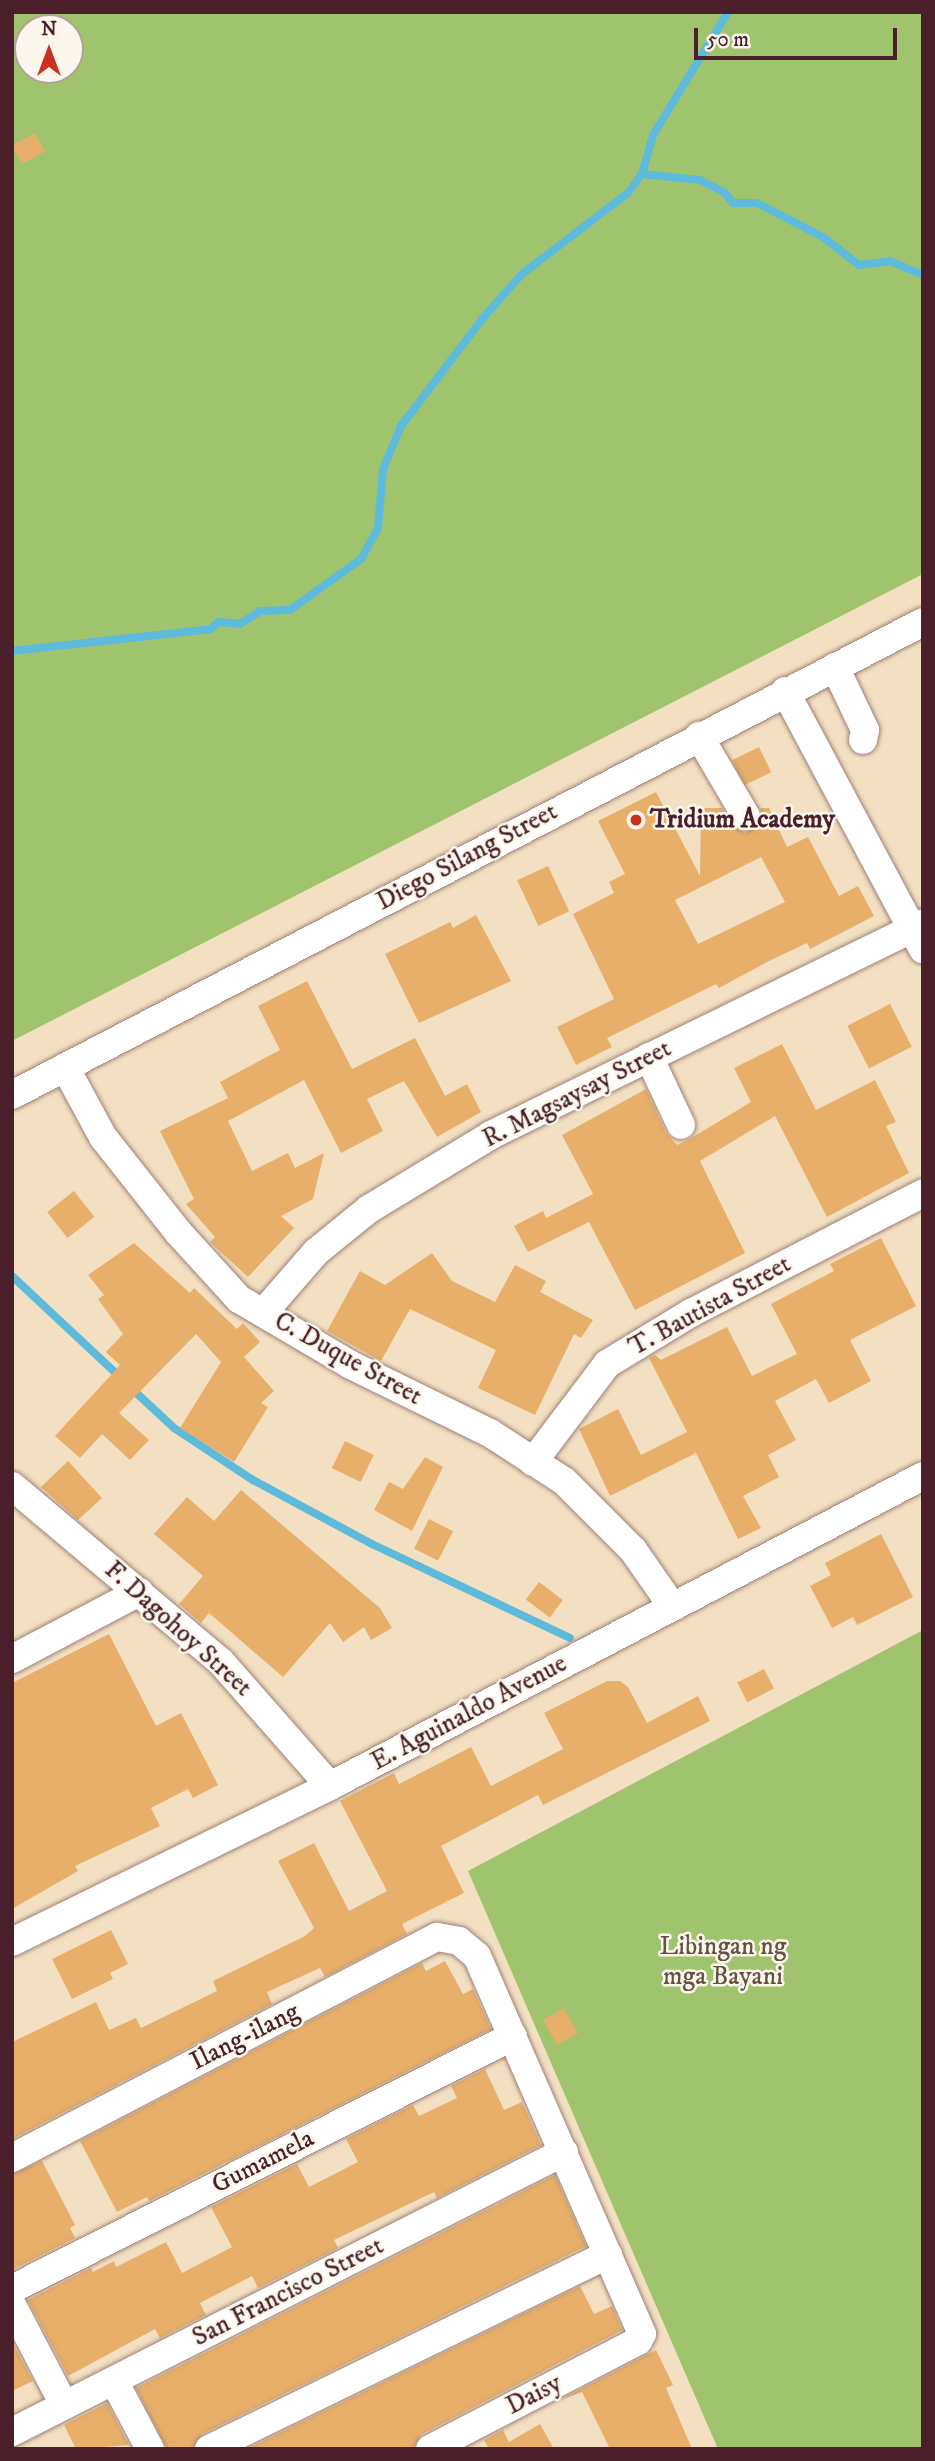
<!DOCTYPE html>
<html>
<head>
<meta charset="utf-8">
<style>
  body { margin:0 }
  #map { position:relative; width:935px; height:2461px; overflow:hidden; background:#f3e0c2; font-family:"IM FELL DW Pica",serif }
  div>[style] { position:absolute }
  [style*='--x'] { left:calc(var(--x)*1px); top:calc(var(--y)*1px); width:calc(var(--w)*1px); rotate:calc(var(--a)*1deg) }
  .green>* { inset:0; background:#a0c46e }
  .stream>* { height:8px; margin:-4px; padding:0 4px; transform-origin:4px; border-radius:4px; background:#5dbadb }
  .building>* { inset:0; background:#e8af6a; transform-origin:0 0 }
  .roads { filter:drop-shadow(0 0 2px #9e8076) drop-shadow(0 0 2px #9e8076) }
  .minor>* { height:28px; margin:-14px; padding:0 14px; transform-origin:14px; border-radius:14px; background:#fff }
  .dots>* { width:19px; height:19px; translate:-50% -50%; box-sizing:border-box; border:4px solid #fbf7ec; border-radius:50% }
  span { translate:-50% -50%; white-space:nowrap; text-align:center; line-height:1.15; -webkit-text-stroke:5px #fbf7ec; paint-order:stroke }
  .poi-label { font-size:26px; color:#4a1f2b; font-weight:700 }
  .left { translate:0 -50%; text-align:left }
  .street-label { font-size:26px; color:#4a1f2b }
  .park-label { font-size:26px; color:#64513f }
  .frame { position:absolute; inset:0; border:14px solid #4a1f2b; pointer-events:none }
  .north { position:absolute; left:14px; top:14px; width:70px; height:70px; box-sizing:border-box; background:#fbf7ec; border:2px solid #b4a19f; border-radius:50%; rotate:0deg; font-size:19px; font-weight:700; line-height:28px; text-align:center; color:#4a1f2b }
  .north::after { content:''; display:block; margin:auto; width:24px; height:32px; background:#c8321e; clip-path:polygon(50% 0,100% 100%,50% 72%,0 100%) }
  .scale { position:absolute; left:694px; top:28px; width:203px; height:32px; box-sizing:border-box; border:4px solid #4a1f2b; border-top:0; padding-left:9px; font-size:21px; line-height:24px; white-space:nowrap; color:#4a1f2b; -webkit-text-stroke:5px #fbf7ec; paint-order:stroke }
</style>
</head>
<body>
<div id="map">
  <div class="green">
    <i style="clip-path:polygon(evenodd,12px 12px,923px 12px,923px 574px,12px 1041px,12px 12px,28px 28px,70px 28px,70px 70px,28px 70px,28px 28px)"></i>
    <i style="clip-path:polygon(923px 1630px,923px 2449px,718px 2449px,468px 1871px)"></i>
  </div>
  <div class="stream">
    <i style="--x:642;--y:174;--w:58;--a:5.9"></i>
    <i style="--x:700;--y:180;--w:28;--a:27"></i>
    <i style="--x:725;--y:193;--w:13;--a:51"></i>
    <i style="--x:733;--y:203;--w:24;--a:0"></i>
    <i style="--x:757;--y:203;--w:74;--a:27.3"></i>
    <i style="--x:823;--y:237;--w:46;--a:37.9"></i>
    <i style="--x:859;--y:265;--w:31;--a:-7"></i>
    <i style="--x:890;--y:261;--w:36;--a:23"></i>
    <i style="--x:12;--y:651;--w:199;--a:-6.3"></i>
    <i style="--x:210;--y:629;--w:11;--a:-38"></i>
    <i style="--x:219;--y:622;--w:21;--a:5"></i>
    <i style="--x:240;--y:624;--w:24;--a:-33"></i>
    <i style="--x:260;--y:611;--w:30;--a:-2"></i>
    <i style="--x:290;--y:610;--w:87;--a:-35.7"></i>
    <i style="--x:361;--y:559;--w:35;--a:-61"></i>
    <i style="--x:378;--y:528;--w:59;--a:-85.2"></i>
    <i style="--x:383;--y:469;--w:47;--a:-67.3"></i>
    <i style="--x:401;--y:426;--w:136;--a:-52.8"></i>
    <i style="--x:483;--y:318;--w:59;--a:-48.4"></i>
    <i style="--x:522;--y:274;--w:133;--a:-37.4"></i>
    <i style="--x:628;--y:193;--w:24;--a:-54"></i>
    <i style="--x:642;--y:174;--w:41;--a:-74.2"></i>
    <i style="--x:653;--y:135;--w:144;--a:-58.6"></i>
    <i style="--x:12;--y:1276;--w:151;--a:43.1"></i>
    <i style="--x:131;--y:1388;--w:59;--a:42.9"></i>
    <i style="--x:174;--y:1428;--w:95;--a:33.4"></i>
    <i style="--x:253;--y:1480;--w:135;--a:28.3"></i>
    <i style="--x:372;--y:1544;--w:219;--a:25.4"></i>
  </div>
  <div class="building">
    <i style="left:35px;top:133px;width:21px;height:26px;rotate:62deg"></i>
    <i style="left:759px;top:747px;width:28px;height:30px;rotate:64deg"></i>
    <i style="clip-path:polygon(evenodd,656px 792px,700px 876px,701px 808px,722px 808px,732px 825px,745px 833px,760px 825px,761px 808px,769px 808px,787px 847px,808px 837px,839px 896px,858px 886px,874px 916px,810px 949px,807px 943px,769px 961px,719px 988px,716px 984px,607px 1038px,612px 1047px,576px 1065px,557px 1027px,614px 999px,573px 914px,614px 893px,609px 882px,625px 874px,598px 821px,656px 792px,761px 857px,785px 902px,698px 944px,675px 900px,761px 857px)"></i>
    <i style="left:548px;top:866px;width:50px;height:34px;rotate:65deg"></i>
    <i style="clip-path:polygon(476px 915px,511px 981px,419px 1023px,385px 954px,450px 922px,453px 928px)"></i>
    <i style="clip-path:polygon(307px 981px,352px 1069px,415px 1038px,445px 1096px,467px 1084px,481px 1112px,437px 1137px,404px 1081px,367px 1099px,383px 1131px,341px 1153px,304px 1080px,228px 1121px,252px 1171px,288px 1153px,295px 1168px,324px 1153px,313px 1199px,281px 1216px,294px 1228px,248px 1277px,210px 1242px,215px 1237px,186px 1204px,194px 1199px,160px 1131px,228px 1098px,220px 1082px,280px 1050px,258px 1006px)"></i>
    <i style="left:890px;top:1004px;width:48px;height:48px;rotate:63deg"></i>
    <i style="clip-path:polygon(782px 1044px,816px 1110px,875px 1080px,896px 1122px,886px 1126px,909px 1173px,827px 1217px,775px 1116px,700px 1161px,745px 1253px,635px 1310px,589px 1222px,528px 1252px,514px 1226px,543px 1211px,546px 1218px,593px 1194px,562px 1135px,646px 1089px,666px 1133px,677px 1145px,688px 1140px,751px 1102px,734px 1068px)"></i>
    <i style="left:74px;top:1191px;width:33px;height:34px;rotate:52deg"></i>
    <i style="clip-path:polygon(881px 1238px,916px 1306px,850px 1340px,871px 1381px,829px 1403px,816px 1379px,775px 1401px,796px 1440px,768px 1455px,779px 1477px,743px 1496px,761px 1528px,738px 1539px,696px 1453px,610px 1496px,579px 1429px,618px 1409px,641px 1455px,687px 1432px,649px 1358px,655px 1355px,661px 1360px,727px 1327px,752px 1376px,797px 1354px,771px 1304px,834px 1271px,830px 1264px)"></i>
    <i style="clip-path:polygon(134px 1243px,190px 1293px,194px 1288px,237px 1329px,243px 1323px,260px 1342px,244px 1357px,274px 1391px,261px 1403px,268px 1407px,234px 1462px,180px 1428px,221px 1362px,196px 1334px,119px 1413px,149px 1440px,130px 1460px,102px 1434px,80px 1458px,55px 1436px,120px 1365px,106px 1352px,123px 1334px,98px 1299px,104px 1295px,88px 1275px)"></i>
    <i style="clip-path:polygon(432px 1253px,452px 1281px,495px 1302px,515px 1265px,546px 1281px,540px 1292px,593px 1320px,581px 1338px,574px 1334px,535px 1415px,478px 1388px,496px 1350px,410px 1309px,381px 1361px,327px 1331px,360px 1271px,385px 1285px)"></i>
    <i style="left:345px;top:1441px;width:32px;height:30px;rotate:26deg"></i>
    <i style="clip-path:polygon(425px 1457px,443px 1467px,412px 1531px,374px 1510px,389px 1482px,403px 1489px)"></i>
    <i style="clip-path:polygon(68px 1461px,102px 1498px,78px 1520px,41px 1487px)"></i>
    <i style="clip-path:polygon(241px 1490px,380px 1608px,392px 1628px,371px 1640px,364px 1627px,343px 1642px,330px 1623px,283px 1677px,209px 1613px,201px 1623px,179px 1604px,203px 1576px,154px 1534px,187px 1497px,214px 1521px)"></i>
    <i style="left:429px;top:1519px;width:27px;height:33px;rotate:27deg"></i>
    <i style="clip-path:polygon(881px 1534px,913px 1597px,857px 1625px,853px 1617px,832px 1628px,810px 1586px,831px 1575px,825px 1563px)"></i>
    <i style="left:539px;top:1582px;width:30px;height:22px;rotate:37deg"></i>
    <i style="clip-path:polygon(109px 1634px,156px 1726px,181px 1713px,218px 1785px,193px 1798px,188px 1789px,151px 1808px,160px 1826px,75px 1866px,78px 1871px,12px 1909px,12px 1683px)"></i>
    <i style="left:764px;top:1669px;width:22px;height:30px;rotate:63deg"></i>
    <i style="clip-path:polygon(607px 1681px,620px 1681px,628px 1687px,647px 1723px,698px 1696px,710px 1721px,543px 1805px,538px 1795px,441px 1846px,464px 1893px,402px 1924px,407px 1934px,325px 1977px,320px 1968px,267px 1992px,272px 2004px,12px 2139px,12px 2042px,96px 2002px,109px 2030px,136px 2018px,141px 2028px,217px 1991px,213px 1981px,305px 1936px,314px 1928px,278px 1861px,314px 1843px,349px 1911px,387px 1891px,340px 1801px,394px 1773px,399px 1784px,471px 1747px,491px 1786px,563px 1749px,544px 1713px)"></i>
    <i style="clip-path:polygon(111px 1930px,128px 1964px,110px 1973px,113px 1979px,72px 1999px,52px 1959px)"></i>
    <i style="clip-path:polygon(445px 1961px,463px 1994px,473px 1989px,491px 2029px,149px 2201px,147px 2197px,117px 2212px,80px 2141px,422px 1963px,426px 1971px)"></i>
    <i style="left:564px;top:2008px;width:29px;height:24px;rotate:61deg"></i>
    <i style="clip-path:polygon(485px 2069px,504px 2110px,522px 2102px,541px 2145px,437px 2198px,434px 2192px,334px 2240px,338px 2248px,258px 2288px,252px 2276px,200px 2303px,206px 2315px,160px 2338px,155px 2329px,68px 2376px,28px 2300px,91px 2268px,93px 2272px,114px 2261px,116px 2267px,166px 2242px,182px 2273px,232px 2247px,211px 2207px,297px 2164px,309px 2187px,358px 2162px,346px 2139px,413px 2105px,419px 2116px,457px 2098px,451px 2086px)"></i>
    <i style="clip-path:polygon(42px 2161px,75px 2225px,70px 2228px,75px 2238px,12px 2270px,12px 2174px)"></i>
    <i style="clip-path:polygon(555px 2175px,586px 2246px,202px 2434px,192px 2449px,167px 2449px,136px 2388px)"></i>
    <i style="clip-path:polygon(580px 2286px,594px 2314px,612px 2306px,622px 2330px,422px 2434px,413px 2449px,247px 2449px)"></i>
    <i style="clip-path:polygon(12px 2342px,33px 2381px,12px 2391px)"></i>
    <i style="clip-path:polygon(656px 2350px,673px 2385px,666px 2388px,692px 2449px,610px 2449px,582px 2392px,560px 2400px)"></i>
    <i style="clip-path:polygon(107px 2403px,129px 2445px,76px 2449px,64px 2425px)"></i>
    <i style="clip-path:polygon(540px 2424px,554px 2449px,489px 2449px,484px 2440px,503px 2430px,509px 2442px)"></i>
  </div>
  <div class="roads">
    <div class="minor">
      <i style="--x:835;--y:667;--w:70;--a:64.5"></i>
      <i style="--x:865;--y:730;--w:10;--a:101"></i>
      <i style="--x:785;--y:691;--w:293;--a:61.9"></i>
      <i style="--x:699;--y:736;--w:93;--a:59.6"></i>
      <i style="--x:649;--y:1057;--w:75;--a:64.8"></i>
      <i style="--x:65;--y:1067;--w:80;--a:61.5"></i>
      <i style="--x:103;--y:1137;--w:121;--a:51.7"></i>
      <i style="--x:178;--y:1232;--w:91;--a:47.7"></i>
      <i style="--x:239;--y:1299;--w:130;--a:30.5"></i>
      <i style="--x:351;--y:1365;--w:155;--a:26.1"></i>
      <i style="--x:490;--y:1433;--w:88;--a:33"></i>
      <i style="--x:564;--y:1481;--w:98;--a:45"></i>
      <i style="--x:633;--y:1550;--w:68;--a:55.1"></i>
      <i style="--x:12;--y:1095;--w:1026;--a:-27.44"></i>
      <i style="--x:263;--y:1313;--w:81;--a:-49"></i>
      <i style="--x:316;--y:1252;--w:68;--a:-39.1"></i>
      <i style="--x:369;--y:1209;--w:143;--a:-31.2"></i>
      <i style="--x:491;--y:1135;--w:481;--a:-26.1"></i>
      <i style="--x:533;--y:1462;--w:123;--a:-52.9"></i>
      <i style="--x:607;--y:1364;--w:98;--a:-31.3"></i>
      <i style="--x:691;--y:1313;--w:261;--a:-27.3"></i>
      <i style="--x:12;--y:1486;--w:273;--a:40.1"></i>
      <i style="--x:221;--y:1662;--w:165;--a:48.7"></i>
      <i style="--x:12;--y:1659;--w:144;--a:-27.8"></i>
      <i style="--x:12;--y:1942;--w:354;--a:-26.1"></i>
      <i style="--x:330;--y:1786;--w:669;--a:-27.6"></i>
      <i style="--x:12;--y:2158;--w:479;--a:-27.5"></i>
      <i style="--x:437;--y:1937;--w:22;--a:10"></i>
      <i style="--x:459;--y:1941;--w:23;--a:40"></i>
      <i style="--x:477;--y:1956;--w:412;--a:66.4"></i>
      <i style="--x:642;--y:2334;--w:8;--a:120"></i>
      <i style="--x:638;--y:2341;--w:234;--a:152.6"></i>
      <i style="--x:12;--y:2289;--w:561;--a:-26.79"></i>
      <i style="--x:12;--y:2305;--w:113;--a:62.5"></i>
      <i style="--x:114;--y:2381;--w:77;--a:62.1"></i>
      <i style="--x:12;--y:2432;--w:619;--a:-26.9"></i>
      <i style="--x:209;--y:2449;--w:444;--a:-26"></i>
    </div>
  </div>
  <div class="dots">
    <i style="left:636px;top:820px;background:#c8321e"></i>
  </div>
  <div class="poi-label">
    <span class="left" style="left:650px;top:820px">Tridium Academy</span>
  </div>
  <div class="street-label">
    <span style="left:467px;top:857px;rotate:-28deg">Diego Silang Street</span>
    <span style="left:577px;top:1094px;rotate:-27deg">R. Magsaysay Street</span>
    <span style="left:710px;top:1306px;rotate:-29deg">T. Bautista Street</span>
    <span style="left:348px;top:1359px;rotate:29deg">C. Duque Street</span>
    <span style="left:178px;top:1629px;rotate:42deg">F. Dagohoy Street</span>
    <span style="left:469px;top:1713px;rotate:-28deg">E. Aguinaldo Avenue</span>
    <span style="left:245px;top:2037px;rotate:-27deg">Ilang-ilang</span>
    <span style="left:263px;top:2162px;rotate:-27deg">Gumamela</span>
    <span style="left:288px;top:2292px;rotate:-27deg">San Francisco Street</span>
    <span style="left:534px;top:2395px;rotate:-27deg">Daisy</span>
  </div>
  <div class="park-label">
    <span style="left:723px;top:1962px">Libingan ng<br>mga Bayani</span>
  </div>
  <div class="frame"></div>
  <div class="north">N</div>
  <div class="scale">50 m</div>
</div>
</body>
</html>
